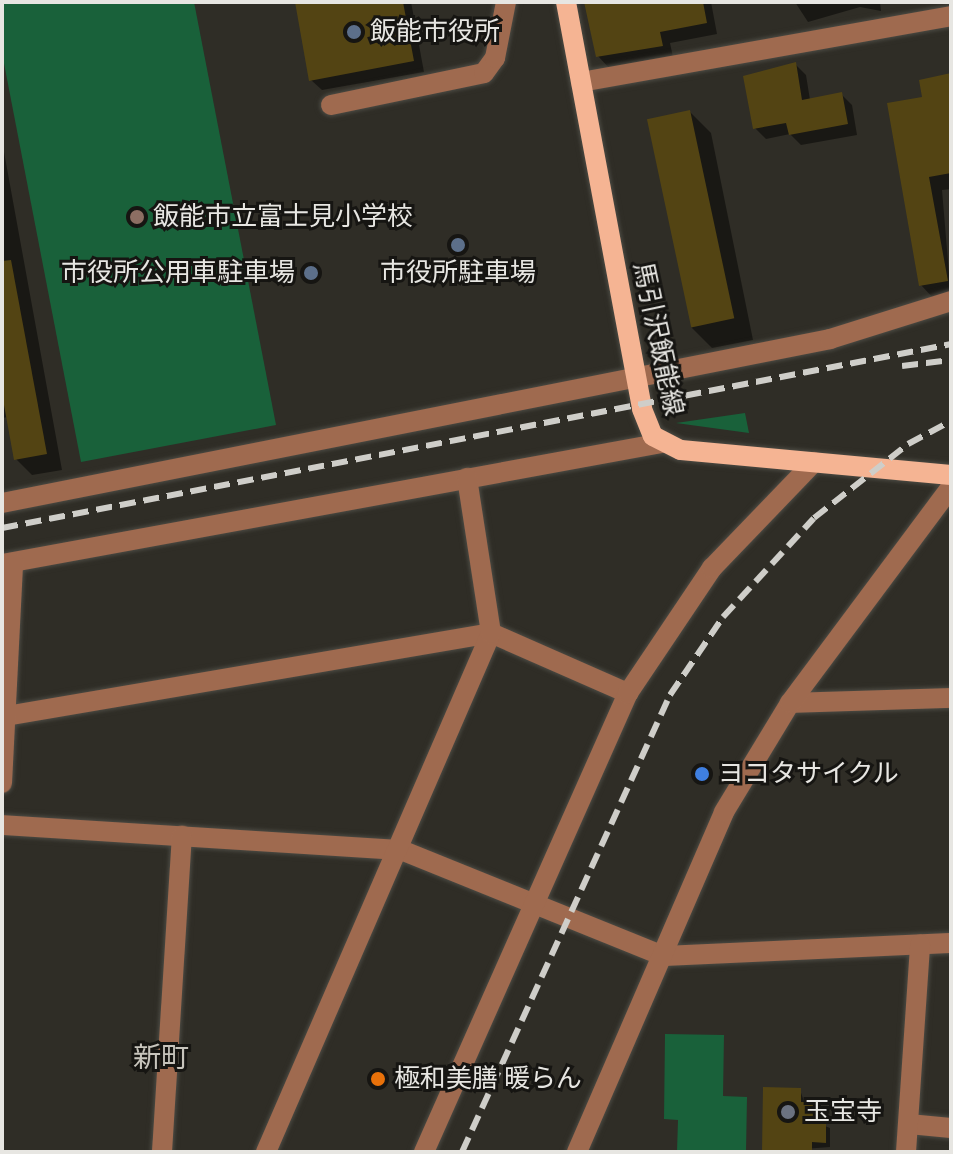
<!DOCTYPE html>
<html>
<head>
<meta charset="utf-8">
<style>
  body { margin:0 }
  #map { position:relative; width:953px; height:1154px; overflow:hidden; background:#2f2d26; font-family:"Zilla Slab","Noto Sans JP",serif }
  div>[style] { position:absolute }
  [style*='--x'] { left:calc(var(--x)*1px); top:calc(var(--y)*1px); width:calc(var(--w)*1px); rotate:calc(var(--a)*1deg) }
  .green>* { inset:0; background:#19613a }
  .shadow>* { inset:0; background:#0007 }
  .building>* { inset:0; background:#534413; transform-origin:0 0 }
  .roads { filter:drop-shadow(0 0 2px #4c4b44) drop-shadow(0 0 2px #4c4b44) }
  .minor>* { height:20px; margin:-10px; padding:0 10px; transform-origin:10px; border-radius:10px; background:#9f6a4f }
  .major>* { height:20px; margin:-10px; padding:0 10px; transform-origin:10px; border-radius:10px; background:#f5b493 }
  .rail>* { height:6px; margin-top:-3px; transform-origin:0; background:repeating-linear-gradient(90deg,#cfcec9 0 16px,transparent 0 24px) }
  .dots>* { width:22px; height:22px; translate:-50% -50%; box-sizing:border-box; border:4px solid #161512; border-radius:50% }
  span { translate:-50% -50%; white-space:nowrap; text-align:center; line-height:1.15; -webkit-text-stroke:6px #161512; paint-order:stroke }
  .poi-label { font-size:26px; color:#e7e6e2 }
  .left { translate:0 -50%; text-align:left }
  .right { translate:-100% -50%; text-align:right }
  .street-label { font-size:26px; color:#e7e6e2 }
  .neighbourhood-label { font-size:28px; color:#c7c4bc }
  .frame { position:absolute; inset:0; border:4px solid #e7e6e2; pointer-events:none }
</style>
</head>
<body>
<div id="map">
  <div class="green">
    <i style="clip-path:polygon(2px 2px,194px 2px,276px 425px,81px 462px,2px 53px)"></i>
    <i style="clip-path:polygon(745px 413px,749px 433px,676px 423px)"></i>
    <i style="clip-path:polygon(665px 1034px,724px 1035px,723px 1096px,747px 1097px,746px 1152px,677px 1152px,678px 1120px,664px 1119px)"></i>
  </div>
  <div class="shadow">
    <i style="clip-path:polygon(297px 2px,411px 2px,424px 72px,322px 90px,311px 80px)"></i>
    <i style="clip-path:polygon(586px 2px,711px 2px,717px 34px,670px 43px,673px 57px,609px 68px,598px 56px)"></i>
    <i style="clip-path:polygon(795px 2px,880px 2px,881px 11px,860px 7px,808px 22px)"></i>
    <i style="clip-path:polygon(796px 65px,806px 75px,810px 100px,841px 94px,852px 105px,857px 135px,801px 145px,790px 134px,766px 139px,755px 128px)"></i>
    <i style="clip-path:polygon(951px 78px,951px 189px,942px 190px,951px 297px,935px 300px,921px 285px,924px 99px)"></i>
    <i style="clip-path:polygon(690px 112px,711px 133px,753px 340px,712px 348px,691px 327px)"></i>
    <i style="clip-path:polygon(2px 141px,62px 470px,32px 475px,16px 459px,8px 417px,2px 418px)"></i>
    <i style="clip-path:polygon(800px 1090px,805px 1104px,818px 1109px,817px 1123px,830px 1128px,830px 1147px,764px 1152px)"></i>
  </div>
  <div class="building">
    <i style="clip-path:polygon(295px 2px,403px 2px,414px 61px,309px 81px)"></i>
    <i style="clip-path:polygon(584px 2px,703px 2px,707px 23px,660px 32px,663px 46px,596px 57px)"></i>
    <i style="clip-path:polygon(796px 62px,802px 100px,842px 92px,848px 124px,789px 135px,786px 123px,753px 129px,743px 76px)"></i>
    <i style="clip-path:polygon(951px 73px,951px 173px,929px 177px,948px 281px,919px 286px,887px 103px,922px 97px,919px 80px)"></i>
    <i style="left:690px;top:110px;width:213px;height:44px;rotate:78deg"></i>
    <i style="clip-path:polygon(11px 260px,47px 454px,14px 460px,2px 394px,2px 261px)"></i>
    <i style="clip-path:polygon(763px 1087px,801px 1088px,801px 1102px,814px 1102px,813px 1121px,826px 1122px,826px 1143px,812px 1142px,812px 1152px,762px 1152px)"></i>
  </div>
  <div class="roads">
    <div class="minor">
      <i style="--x:581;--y:82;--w:376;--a:-10.1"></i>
      <i style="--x:331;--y:105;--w:156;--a:-11.8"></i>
      <i style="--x:484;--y:73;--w:19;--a:-54"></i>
      <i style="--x:495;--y:58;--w:57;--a:-78.9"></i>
      <i style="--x:2;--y:503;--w:844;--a:-11.2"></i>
      <i style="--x:830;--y:339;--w:127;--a:-17.4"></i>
      <i style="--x:2;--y:564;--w:671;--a:-10.39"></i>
      <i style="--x:790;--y:703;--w:161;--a:-1.8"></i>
      <i style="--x:6;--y:716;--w:492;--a:-9.7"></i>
      <i style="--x:491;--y:633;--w:150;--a:23.7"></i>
      <i style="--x:2;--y:783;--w:220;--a:-87.1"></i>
      <i style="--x:2;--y:825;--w:400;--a:3.6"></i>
      <i style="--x:401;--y:850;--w:283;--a:22"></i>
      <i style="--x:663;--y:956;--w:288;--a:-2.6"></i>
      <i style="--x:909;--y:1124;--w:42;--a:5.4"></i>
      <i style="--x:162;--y:1152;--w:317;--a:-86.4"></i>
      <i style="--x:266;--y:1152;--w:566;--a:-66.56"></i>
      <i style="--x:491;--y:633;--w:157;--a:-98.8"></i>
      <i style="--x:424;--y:1152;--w:502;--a:-66.04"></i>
      <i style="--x:628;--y:693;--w:151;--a:-56.1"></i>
      <i style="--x:712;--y:568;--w:147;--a:-46.1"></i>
      <i style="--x:577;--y:1152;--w:370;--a:-66.6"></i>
      <i style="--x:724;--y:812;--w:127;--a:-58.8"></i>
      <i style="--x:790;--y:703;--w:269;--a:-53.3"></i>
      <i style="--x:906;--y:1152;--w:208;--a:-86.1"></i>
    </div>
    <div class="major">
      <i style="--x:566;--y:2;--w:414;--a:79.4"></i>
      <i style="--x:642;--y:409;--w:29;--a:68"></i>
      <i style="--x:653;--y:436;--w:31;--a:27"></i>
      <i style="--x:681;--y:450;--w:271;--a:5.3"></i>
    </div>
  </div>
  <div class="rail">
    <i style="--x:902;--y:366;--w:49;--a:-7"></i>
    <i style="--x:2;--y:528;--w:967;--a:-10.97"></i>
    <i style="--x:462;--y:1152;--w:502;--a:-65.53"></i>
    <i style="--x:670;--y:695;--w:94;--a:-55.8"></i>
    <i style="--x:723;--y:617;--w:134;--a:-47.4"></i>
    <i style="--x:814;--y:518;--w:120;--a:-38.2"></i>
    <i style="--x:908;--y:444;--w:49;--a:-28.1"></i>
  </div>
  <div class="dots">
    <i style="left:354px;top:32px;background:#5c6f8a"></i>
    <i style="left:137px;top:217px;background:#8d6e63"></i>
    <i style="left:458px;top:245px;background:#5c6f8a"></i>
    <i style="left:311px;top:273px;background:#5c6f8a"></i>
    <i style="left:702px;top:774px;background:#3f7fe0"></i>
    <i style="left:378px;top:1079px;background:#e8710a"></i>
    <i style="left:788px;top:1112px;background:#6b7280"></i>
  </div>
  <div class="poi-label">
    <span class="left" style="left:370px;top:32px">飯能市役所</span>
    <span class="left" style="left:153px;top:217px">飯能市立富士見小学校</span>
    <span class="right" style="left:295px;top:273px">市役所公用車駐車場</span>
    <span style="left:458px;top:273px">市役所駐車場</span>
    <span class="left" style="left:718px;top:774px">ヨコタサイクル</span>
    <span class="left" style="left:394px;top:1079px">極和美膳 暖らん</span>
    <span class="left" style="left:804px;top:1112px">玉宝寺</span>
  </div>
  <div class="street-label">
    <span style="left:658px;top:339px;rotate:78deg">馬引沢飯能線</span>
  </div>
  <div class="neighbourhood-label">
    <span style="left:161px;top:1058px">新町</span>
  </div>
  <div class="frame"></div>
</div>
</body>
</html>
